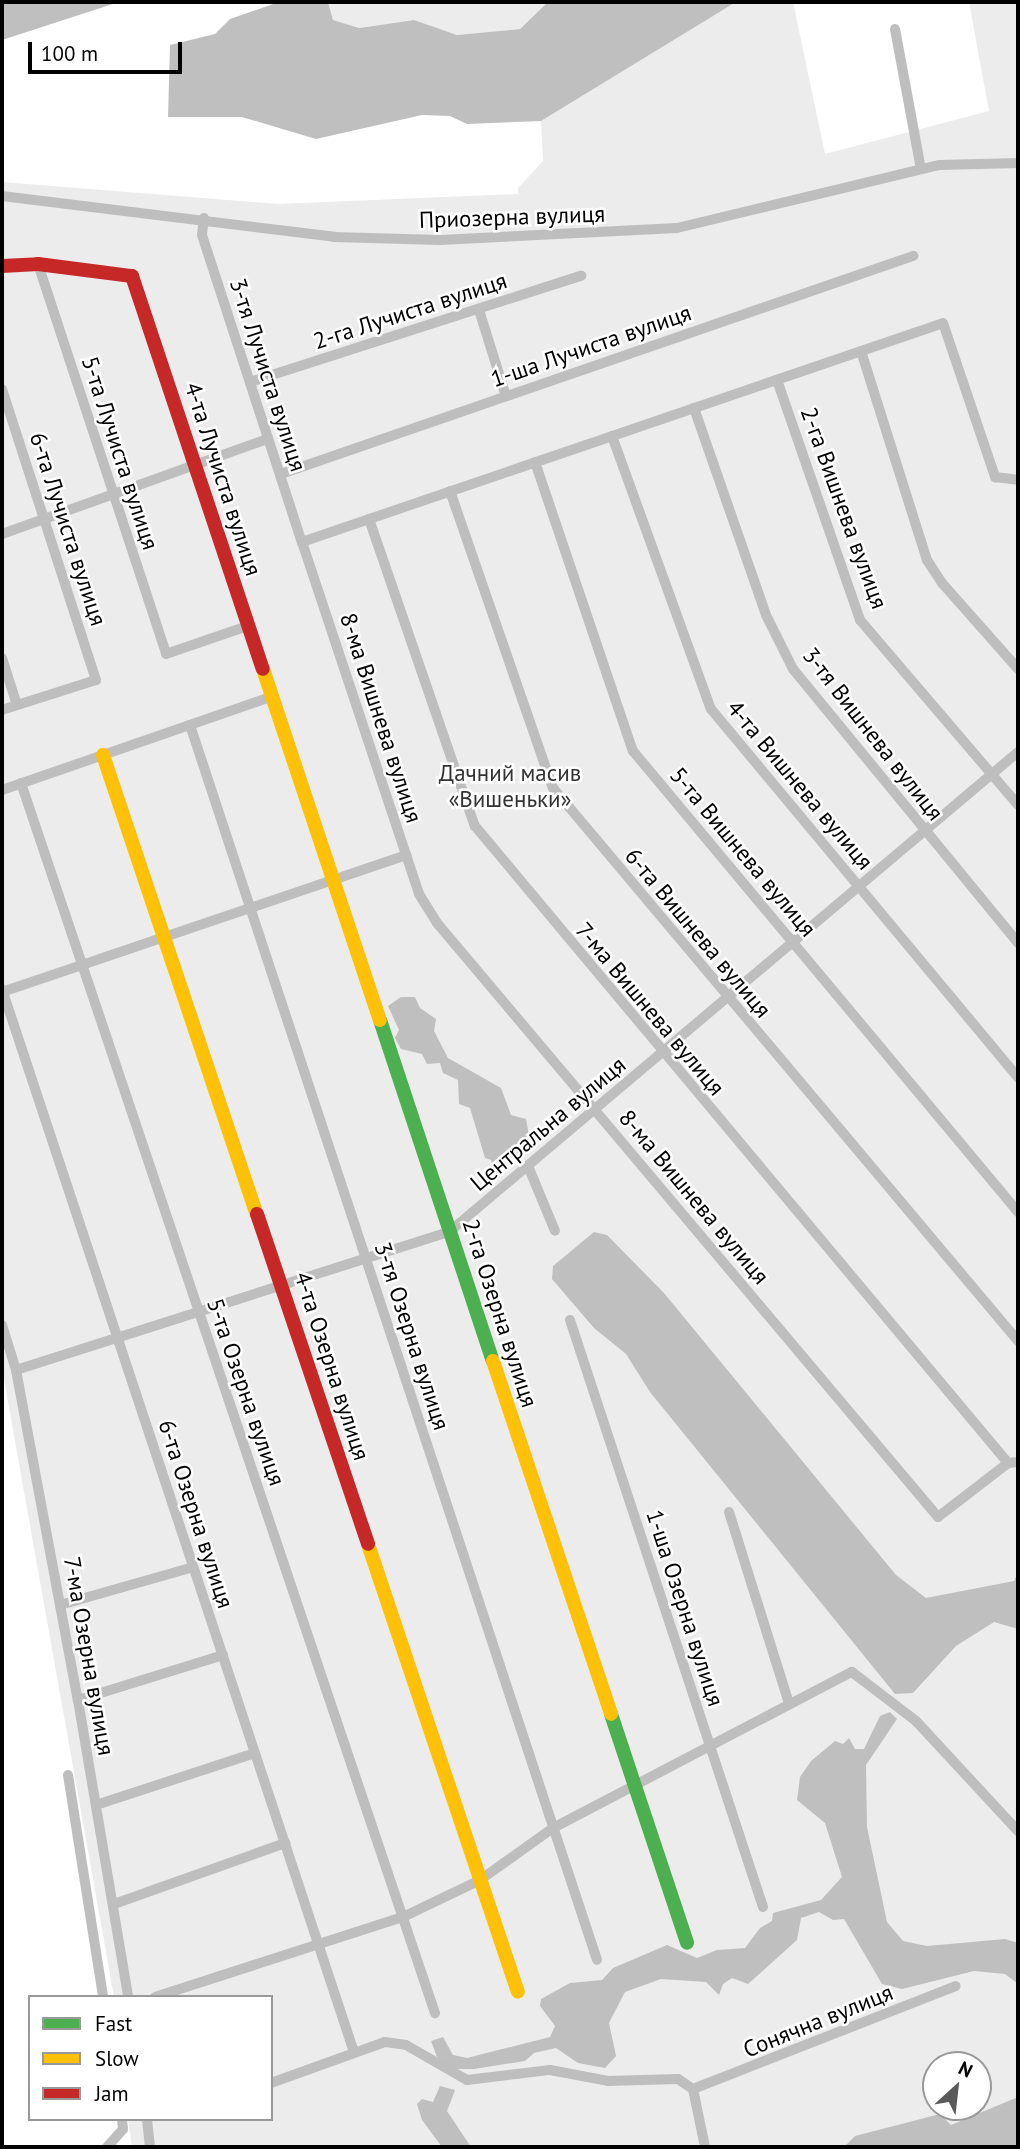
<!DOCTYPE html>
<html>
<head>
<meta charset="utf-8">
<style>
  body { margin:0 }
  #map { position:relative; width:1020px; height:2149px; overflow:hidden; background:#fff; font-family:"PT Sans",sans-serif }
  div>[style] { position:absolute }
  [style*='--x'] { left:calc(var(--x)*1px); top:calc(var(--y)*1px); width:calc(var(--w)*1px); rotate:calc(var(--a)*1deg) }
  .green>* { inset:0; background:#ececec }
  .water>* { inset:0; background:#bfbfbf }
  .street>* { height:10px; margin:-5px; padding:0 5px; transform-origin:5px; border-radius:5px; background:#bebebe }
  .fast>* { height:14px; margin:-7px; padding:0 7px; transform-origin:7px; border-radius:7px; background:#4caf50 }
  .slow>* { height:14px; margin:-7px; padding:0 7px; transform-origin:7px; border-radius:7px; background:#ffc107 }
  .jam>* { height:14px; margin:-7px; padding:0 7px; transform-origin:7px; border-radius:7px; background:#c62828 }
  span { translate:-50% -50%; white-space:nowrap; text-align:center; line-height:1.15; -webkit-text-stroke:5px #fff; paint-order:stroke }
  .street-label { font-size:23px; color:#000 }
  .park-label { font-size:23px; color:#333 }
  .frame { position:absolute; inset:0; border:4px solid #000; pointer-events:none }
  .legend { position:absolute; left:28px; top:1995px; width:245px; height:126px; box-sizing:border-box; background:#fff; border:2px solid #999; margin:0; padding:9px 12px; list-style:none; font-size:21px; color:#000 }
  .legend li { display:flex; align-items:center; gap:14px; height:35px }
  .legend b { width:35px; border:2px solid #999 }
  .north { position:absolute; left:922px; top:2051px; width:70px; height:70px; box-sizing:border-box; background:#fff; border:2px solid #999; border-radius:50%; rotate:27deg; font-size:19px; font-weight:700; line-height:28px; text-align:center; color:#000 }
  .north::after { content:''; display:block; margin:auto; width:24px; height:32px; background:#595959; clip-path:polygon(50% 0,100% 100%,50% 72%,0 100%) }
  .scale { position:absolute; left:28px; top:42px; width:154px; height:32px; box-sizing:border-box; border:4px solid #000; border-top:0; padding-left:9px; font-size:21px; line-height:24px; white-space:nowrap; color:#000; -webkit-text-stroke:5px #fff; paint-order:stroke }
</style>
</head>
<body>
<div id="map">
  <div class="green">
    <i style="clip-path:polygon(328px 2px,548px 2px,520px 29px,457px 35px,414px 20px,358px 28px,333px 20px)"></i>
    <i style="clip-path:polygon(evenodd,736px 2px,793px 2px,825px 154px,989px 111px,969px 2px,1018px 2px,1018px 2147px,132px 2147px,128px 2119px,271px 2119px,271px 1997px,114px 1997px,2px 1368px,2px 182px,278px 204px,518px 194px,518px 188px,543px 161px,541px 121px,736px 2px,936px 2065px,978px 2065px,978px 2107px,936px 2107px,936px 2065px)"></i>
  </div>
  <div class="water">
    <i style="clip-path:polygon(2px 2px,119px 2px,2px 40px)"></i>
    <i style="clip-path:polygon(279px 2px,328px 2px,333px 20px,359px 28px,414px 20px,457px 35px,520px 29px,548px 2px,736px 2px,541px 121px,467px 124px,450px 116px,422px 115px,316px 139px,242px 117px,168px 117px,170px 45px,215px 34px,230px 19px)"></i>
    <i style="clip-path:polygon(401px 997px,415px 997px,420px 1008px,436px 1019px,434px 1031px,448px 1058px,501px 1088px,511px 1115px,526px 1119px,530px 1141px,496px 1175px,491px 1160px,485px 1158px,470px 1108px,459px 1104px,458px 1080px,443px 1073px,440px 1063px,427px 1064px,422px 1054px,401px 1049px,395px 1038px,399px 1030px,388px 1006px)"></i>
    <i style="clip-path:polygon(594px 1232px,607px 1235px,664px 1293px,896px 1575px,926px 1598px,1014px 1581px,1018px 1572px,1018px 1629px,994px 1622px,956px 1646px,913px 1693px,895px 1694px,650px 1392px,626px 1354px,594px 1328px,552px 1279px,553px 1266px)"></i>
    <i style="clip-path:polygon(890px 1712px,897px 1719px,866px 1765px,867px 1827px,887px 1922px,903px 1941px,927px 1946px,1005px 1939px,1018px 1943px,1018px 1984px,1005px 1974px,974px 1971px,902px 1989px,882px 1984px,844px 1919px,833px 1920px,819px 1912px,801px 1918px,797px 1940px,748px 1984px,732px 1978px,723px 1984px,719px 1995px,706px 1982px,661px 1979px,625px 1992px,609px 2023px,616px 2056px,605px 2068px,578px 2063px,556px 2048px,534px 2053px,525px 2061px,474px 2069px,449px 2069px,437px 2057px,431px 2041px,443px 2037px,453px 2055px,467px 2058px,550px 2037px,555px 2026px,540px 2006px,541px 1999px,570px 1983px,602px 1980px,613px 1968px,667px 1945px,697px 1958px,717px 1950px,745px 1948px,760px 1928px,772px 1921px,773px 1913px,821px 1900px,842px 1877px,825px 1823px,797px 1800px,800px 1777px,811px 1761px,835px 1741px,843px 1744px,849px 1738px,855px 1749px,864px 1749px,880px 1716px)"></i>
    <i style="clip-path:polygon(440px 2086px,455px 2090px,447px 2111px,471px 2147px,442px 2147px,422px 2120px,417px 2104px,422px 2099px,433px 2102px)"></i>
    <i style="clip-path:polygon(1018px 2097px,1018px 2147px,844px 2147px,855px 2136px,940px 2114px,951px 2125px)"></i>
  </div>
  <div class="street">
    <i style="--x:895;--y:29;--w:142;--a:79.5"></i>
    <i style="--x:2;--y:196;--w:335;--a:7"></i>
    <i style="--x:334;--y:237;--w:106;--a:1.6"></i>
    <i style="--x:440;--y:240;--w:237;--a:-2.9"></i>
    <i style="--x:677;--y:228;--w:270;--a:-13.5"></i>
    <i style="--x:940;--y:165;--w:78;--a:-1.5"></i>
    <i style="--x:204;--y:218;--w:17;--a:97"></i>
    <i style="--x:202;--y:235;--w:323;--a:72"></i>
    <i style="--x:302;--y:542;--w:371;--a:71.6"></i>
    <i style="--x:419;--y:894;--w:34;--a:58"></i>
    <i style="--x:437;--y:923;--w:777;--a:49.85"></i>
    <i style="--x:938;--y:1517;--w:88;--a:-37.6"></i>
    <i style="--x:1008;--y:1463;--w:10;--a:-6"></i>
    <i style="--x:38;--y:264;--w:410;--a:71.8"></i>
    <i style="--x:166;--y:654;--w:87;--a:-18.9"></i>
    <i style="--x:479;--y:310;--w:90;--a:72.6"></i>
    <i style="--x:861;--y:351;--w:219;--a:72.5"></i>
    <i style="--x:927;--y:560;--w:27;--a:57"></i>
    <i style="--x:942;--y:583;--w:115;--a:48.5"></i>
    <i style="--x:777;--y:380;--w:254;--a:70.9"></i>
    <i style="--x:860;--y:620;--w:243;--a:49.5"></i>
    <i style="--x:250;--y:382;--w:348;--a:-17.8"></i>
    <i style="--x:2;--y:389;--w:306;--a:72.1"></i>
    <i style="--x:96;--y:680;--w:99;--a:162.3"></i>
    <i style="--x:694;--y:408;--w:219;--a:70.8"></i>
    <i style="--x:766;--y:615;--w:60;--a:63.4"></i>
    <i style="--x:793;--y:669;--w:355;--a:50.6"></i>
    <i style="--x:612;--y:436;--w:290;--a:70.1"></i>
    <i style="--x:711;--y:709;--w:480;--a:50.2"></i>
    <i style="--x:535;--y:462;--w:305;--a:71.3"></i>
    <i style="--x:633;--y:751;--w:601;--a:50.13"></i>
    <i style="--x:281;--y:474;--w:669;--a:-19.03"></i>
    <i style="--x:450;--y:491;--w:314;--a:70.9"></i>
    <i style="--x:553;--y:788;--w:723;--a:49.94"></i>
    <i style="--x:369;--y:519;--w:325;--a:71"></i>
    <i style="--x:475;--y:826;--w:831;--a:50.08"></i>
    <i style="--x:2;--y:534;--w:282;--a:-19.7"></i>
    <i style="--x:302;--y:542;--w:677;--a:-18.86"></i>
    <i style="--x:943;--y:323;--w:163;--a:71.3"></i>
    <i style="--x:995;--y:477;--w:23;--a:7"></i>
    <i style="--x:2;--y:658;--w:49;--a:72.3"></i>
    <i style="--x:190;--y:725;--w:1300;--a:71.76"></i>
    <i style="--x:21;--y:783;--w:1298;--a:71.4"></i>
    <i style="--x:2;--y:790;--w:284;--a:-19.1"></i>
    <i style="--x:2;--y:989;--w:1120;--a:71.68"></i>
    <i style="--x:2;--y:992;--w:427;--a:-18.7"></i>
    <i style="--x:528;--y:1166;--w:70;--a:67.4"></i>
    <i style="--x:570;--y:1320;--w:618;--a:71.8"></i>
    <i style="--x:2;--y:1325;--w:47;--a:72.7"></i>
    <i style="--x:16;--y:1370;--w:336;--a:79.4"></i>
    <i style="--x:78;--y:1700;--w:301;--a:80.4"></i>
    <i style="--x:16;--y:1370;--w:454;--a:-17.7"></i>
    <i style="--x:449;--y:1232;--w:744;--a:-40.15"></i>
    <i style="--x:729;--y:1512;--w:200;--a:72.6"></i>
    <i style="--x:60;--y:1605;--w:138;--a:-15.9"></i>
    <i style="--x:78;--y:1700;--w:152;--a:-17.2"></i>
    <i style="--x:68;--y:1775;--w:225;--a:81"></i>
    <i style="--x:96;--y:1805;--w:167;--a:-18.1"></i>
    <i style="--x:114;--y:1904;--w:182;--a:-19.6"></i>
    <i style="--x:155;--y:1997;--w:261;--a:-17.9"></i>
    <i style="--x:403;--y:1917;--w:85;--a:-25.7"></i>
    <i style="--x:480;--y:1880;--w:90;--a:-35.5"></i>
    <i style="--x:553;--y:1828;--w:337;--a:-27.6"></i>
    <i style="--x:852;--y:1672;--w:81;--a:37.4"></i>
    <i style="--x:916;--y:1721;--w:150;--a:47.2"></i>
    <i style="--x:271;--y:2083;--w:121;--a:-19.8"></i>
    <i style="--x:385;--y:2042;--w:21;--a:8"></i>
    <i style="--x:406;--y:2045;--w:70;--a:29.8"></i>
    <i style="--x:467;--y:2080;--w:84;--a:-6.9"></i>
    <i style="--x:550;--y:2070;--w:59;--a:10.7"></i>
    <i style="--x:608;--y:2081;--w:70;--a:-1.6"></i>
    <i style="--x:678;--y:2079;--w:18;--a:34"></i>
    <i style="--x:693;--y:2089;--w:282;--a:-21.4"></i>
    <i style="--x:693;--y:2089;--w:59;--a:78.3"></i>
    <i style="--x:147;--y:2119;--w:28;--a:84"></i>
    <i style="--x:107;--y:2147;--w:24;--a:-48"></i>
    <i style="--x:123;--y:2129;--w:10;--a:-96"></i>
  </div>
  <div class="fast">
    <i style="--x:380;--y:1020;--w:359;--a:71.7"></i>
    <i style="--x:611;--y:1714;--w:241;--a:71.6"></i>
  </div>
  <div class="slow">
    <i style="--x:263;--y:669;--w:370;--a:71.6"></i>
    <i style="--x:103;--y:755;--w:484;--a:71.5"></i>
    <i style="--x:493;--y:1361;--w:372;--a:71.5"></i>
    <i style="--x:368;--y:1544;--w:472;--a:71.5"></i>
  </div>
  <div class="jam">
    <i style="--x:2;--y:266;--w:36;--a:-3"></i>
    <i style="--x:38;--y:264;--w:95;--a:7.3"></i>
    <i style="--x:132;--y:276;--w:414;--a:71.6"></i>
    <i style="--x:257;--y:1214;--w:348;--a:71.4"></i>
  </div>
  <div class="street-label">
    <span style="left:512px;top:217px;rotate:-2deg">Приозерна вулиця</span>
    <span style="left:410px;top:311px;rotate:-18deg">2-га Лучиста вулиця</span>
    <span style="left:591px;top:346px;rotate:-19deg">1-ша Лучиста вулиця</span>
    <span style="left:268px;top:375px;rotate:72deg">3-тя Лучиста вулиця</span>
    <span style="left:120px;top:453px;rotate:72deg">5-та Лучиста вулиця</span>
    <span style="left:223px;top:479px;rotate:72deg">4-та Лучиста вулиця</span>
    <span style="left:844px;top:508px;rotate:70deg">2-га Вишнева вулиця</span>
    <span style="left:68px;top:529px;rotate:72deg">6-та Лучиста вулиця</span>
    <span style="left:381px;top:718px;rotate:72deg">8-ма Вишнева вулиця</span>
    <span style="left:873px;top:734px;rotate:52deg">3-тя Вишнева вулиця</span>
    <span style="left:800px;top:785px;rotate:50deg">4-та Вишнева вулиця</span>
    <span style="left:743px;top:852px;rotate:50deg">5-та Вишнева вулиця</span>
    <span style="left:698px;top:933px;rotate:50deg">6-та Вишнева вулиця</span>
    <span style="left:650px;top:1009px;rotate:50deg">7-ма Вишнева вулиця</span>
    <span style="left:548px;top:1124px;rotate:-40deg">Центральна вулиця</span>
    <span style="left:694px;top:1197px;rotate:50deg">8-ма Вишнева вулиця</span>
    <span style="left:500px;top:1313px;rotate:72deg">2-га Озерна вулиця</span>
    <span style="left:412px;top:1336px;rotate:72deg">3-тя Озерна вулиця</span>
    <span style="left:332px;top:1366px;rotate:72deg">4-та Озерна вулиця</span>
    <span style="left:246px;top:1392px;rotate:71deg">5-та Озерна вулиця</span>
    <span style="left:196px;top:1514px;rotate:72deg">6-та Озерна вулиця</span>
    <span style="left:685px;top:1608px;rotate:72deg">1-ша Озерна вулиця</span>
    <span style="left:89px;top:1656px;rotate:80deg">7-ма Озерна вулиця</span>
    <span style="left:818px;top:2021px;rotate:-22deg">Сонячна вулиця</span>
  </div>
  <div class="park-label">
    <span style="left:510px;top:786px">Дачний масив<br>«Вишеньки»</span>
  </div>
  <div class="frame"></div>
  <ul class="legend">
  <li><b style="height:9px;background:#4caf50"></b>Fast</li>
  <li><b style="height:9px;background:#ffc107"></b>Slow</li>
  <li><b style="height:9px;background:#c62828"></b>Jam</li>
  </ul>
  <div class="north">N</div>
  <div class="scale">100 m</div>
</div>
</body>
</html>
